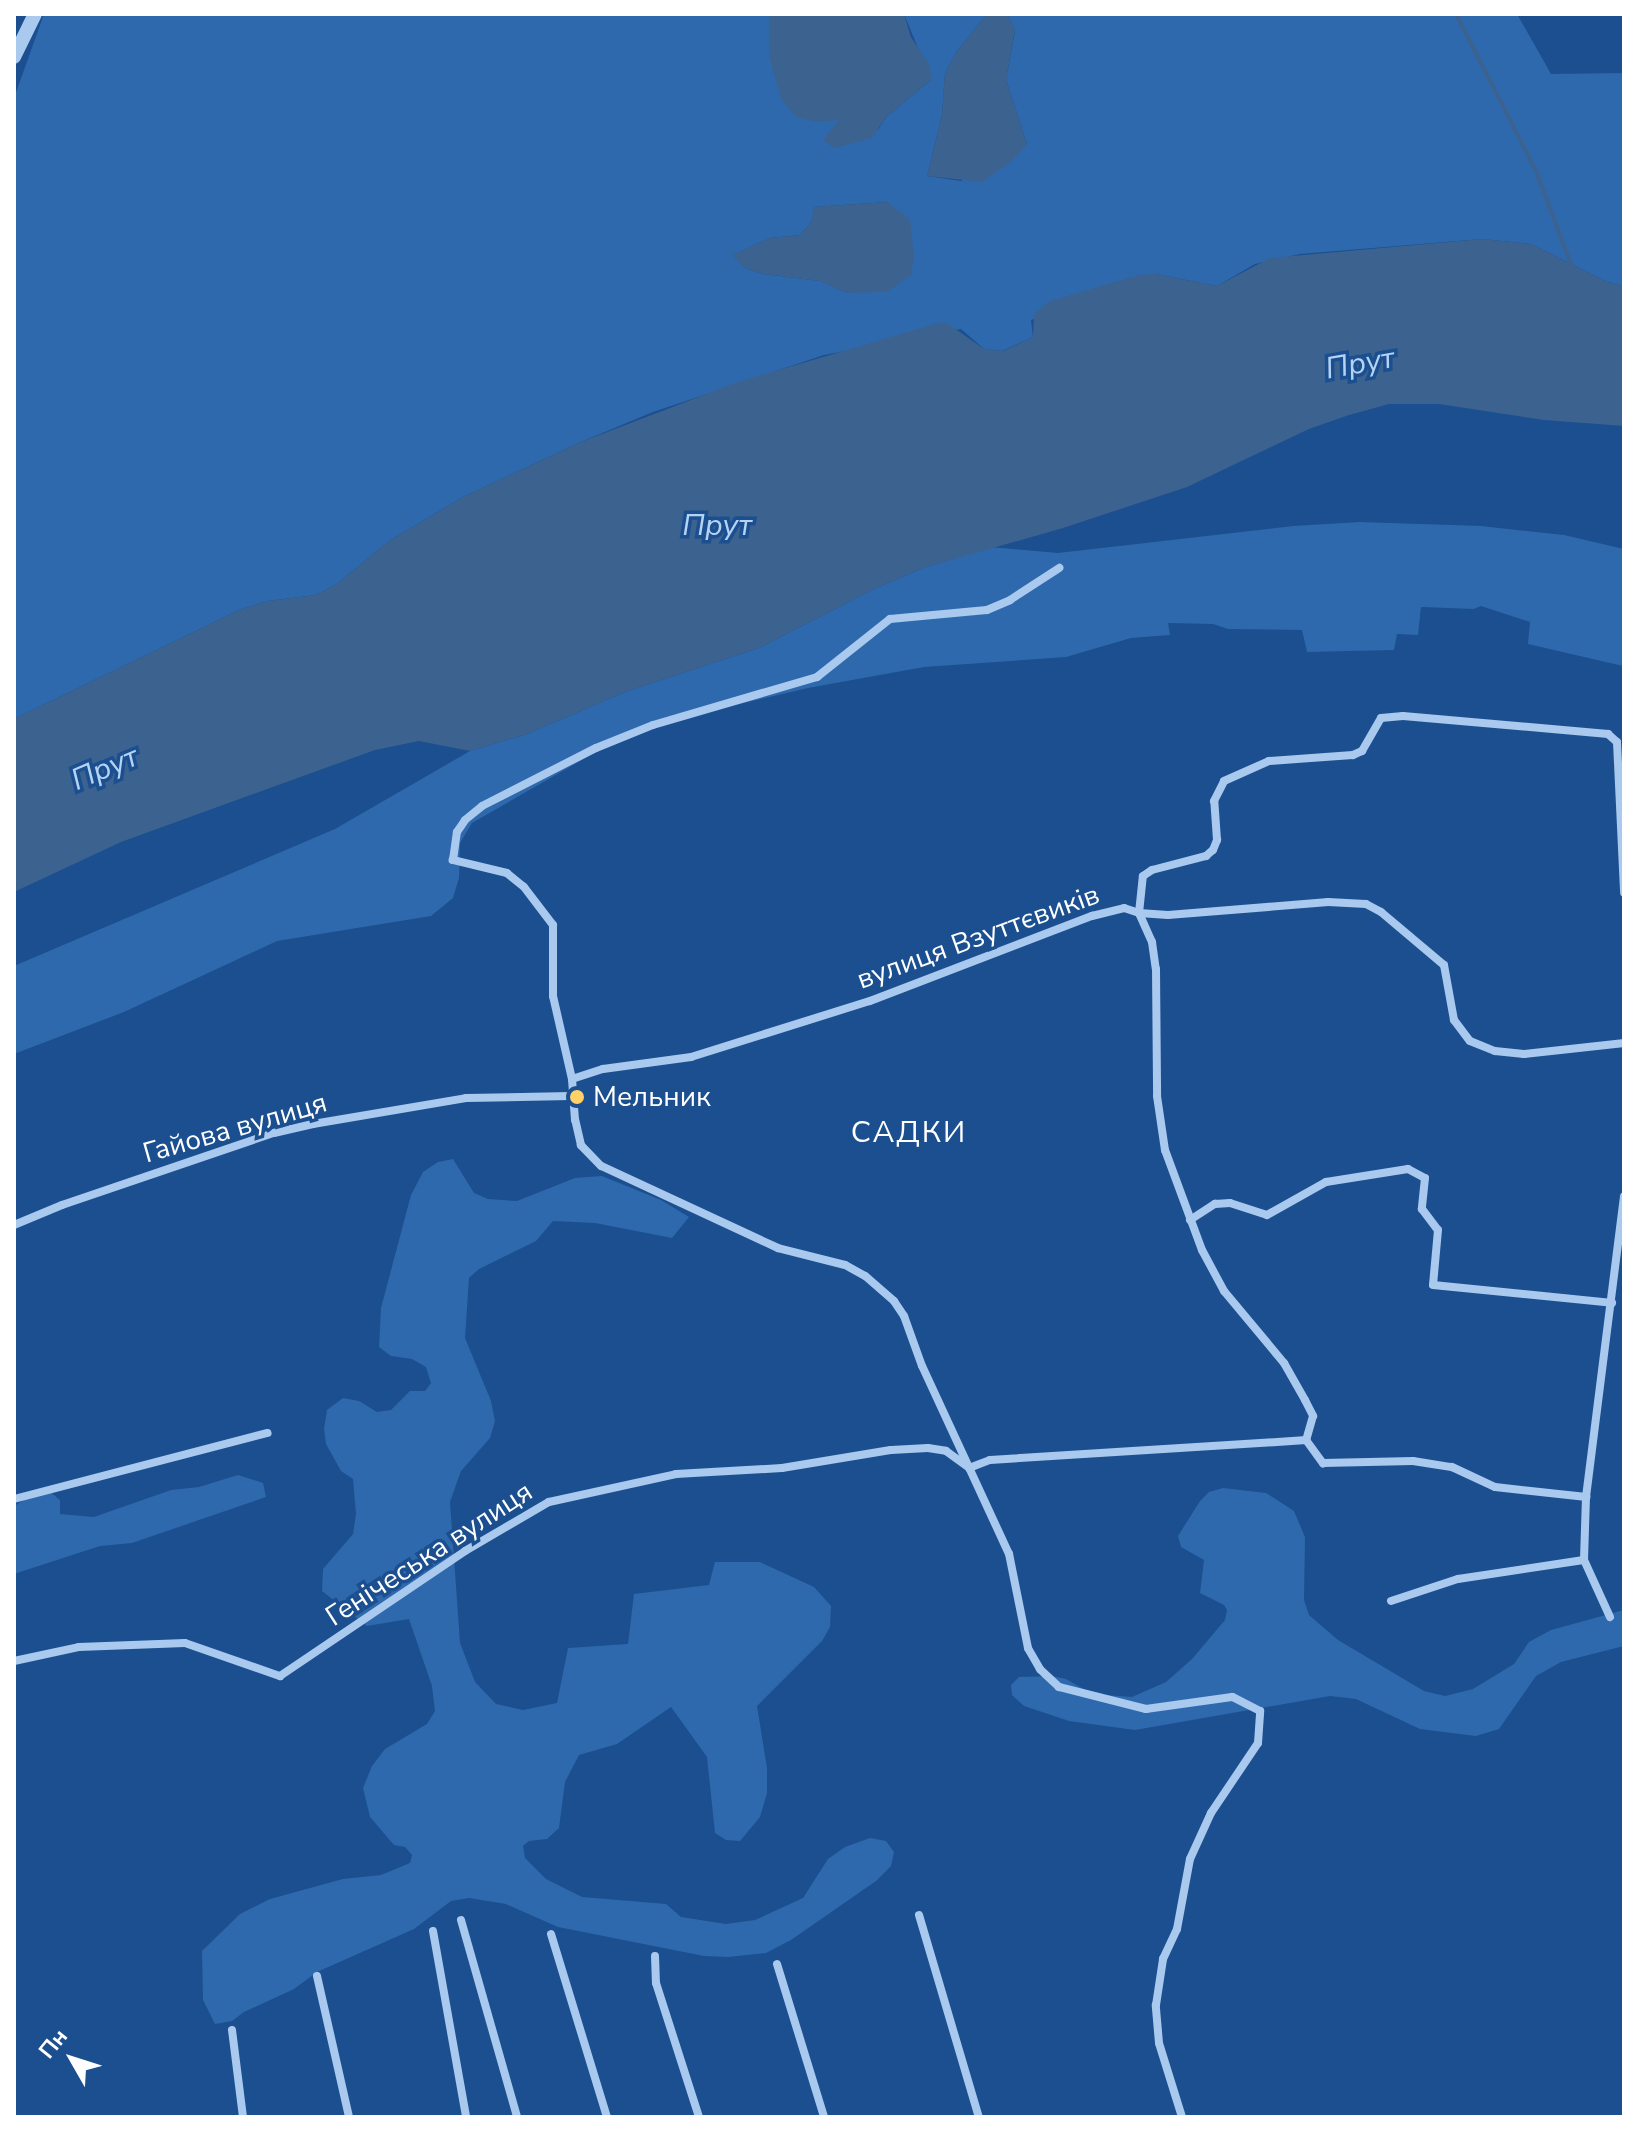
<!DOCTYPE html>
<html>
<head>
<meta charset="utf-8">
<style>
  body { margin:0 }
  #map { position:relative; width:1638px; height:2131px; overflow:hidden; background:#1b4f8f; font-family:"Nunito Sans",sans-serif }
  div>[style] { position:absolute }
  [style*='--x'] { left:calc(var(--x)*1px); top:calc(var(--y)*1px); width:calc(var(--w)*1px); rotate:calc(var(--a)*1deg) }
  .green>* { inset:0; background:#2e69ad }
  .water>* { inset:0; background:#3c6290 }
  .stream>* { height:4px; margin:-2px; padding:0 2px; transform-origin:2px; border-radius:2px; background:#3c6290 }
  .minor>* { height:8px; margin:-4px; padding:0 4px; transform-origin:4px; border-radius:4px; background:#a9c9ee }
  .tertiary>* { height:14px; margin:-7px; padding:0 7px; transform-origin:7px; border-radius:7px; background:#a9c9ee }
  .dots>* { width:22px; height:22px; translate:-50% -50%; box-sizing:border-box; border:4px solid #1b4f8f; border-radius:50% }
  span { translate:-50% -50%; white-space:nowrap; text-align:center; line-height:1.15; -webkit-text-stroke:7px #1b4f8f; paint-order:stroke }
  .street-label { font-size:28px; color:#fff }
  .poi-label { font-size:28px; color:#fff }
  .left { translate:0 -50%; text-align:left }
  .water-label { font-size:30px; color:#b5d3f5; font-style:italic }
  .neighbourhood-label { font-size:30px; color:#fff; letter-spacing:2px }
  .frame { position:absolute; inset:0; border:16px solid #fff; pointer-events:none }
  .north { position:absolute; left:32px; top:2019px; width:80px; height:80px; -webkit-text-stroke:6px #1b4f8f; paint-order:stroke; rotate:309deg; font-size:22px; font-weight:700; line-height:32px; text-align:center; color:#fff }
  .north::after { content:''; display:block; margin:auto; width:28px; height:36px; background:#fff; clip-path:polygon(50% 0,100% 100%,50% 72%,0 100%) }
</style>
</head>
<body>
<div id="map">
  <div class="green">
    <i style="clip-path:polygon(evenodd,44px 14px,769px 14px,770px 32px,840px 119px,878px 130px,886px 117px,931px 80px,904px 14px,987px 14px,957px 51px,945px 73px,942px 115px,927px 176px,961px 181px,1027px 144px,1006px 80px,1015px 31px,1007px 14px,1517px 14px,1551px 74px,1624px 73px,1624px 286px,1607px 282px,1531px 244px,1482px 239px,1300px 254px,1255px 264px,1217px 286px,1156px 274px,1031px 320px,1033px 337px,1002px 351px,984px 349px,961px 329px,824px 355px,653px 412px,581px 442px,463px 497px,389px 541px,337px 584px,316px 595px,268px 601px,239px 610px,14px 719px,14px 98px,44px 14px,887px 202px,847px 293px,821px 281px,763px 274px,745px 268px,733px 255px,770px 238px,800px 235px,812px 221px,814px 207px,887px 202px)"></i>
    <i style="clip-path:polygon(1360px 522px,1481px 526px,1564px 535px,1624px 549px,1624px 724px,1623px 666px,1528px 644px,1530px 622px,1481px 606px,1474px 609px,1421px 607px,1418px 635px,1397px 634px,1394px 650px,1307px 652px,1302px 630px,1228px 629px,1213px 624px,1168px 623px,1170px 635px,1131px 638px,1066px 657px,924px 667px,808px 688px,701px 713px,644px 731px,601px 749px,472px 823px,460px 843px,459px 878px,453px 898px,431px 916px,277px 941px,124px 1012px,14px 1054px,14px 966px,335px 829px,470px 751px,527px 734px,625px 692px,759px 648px,872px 590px,923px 568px,990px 547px,1058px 553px,1293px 526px)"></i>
    <i style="clip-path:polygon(453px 1159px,474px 1193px,488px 1199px,517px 1201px,575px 1178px,602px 1176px,661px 1200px,689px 1217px,672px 1238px,595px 1223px,553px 1221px,536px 1241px,479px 1269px,469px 1278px,465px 1338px,491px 1401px,495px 1421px,490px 1438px,461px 1471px,450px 1502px,460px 1643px,475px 1682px,496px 1704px,523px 1710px,557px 1703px,568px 1648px,628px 1644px,634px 1594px,709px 1585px,715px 1562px,760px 1562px,814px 1587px,831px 1606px,830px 1627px,822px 1641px,757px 1706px,767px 1768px,767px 1793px,760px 1817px,740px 1841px,726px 1840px,715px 1833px,707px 1757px,671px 1707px,617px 1744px,579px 1755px,565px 1782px,559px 1828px,547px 1839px,529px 1841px,523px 1846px,525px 1858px,546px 1879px,582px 1897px,666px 1904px,681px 1917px,726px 1924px,755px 1920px,803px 1898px,828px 1859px,845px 1847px,870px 1838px,886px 1841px,894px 1852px,891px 1866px,876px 1881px,791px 1940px,766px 1953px,728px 1957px,704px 1956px,558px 1927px,506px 1904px,469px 1898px,451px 1901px,414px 1929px,317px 1972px,294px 1989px,244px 2012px,232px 2021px,215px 2024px,203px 2000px,202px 1951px,240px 1914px,270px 1899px,343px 1879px,381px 1875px,410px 1863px,412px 1855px,405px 1847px,394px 1845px,370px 1817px,363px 1788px,372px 1766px,385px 1749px,427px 1724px,435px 1711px,432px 1686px,409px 1619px,367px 1626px,322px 1591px,323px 1569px,353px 1534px,356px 1514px,353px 1479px,341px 1471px,326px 1444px,324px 1429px,327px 1410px,343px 1398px,359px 1401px,377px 1412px,391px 1410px,410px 1391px,425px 1391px,431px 1383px,426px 1367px,412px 1359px,391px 1356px,379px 1347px,381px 1308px,411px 1195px,423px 1172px,438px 1162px)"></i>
    <i style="clip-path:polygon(238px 1475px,263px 1483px,266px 1497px,132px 1543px,100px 1546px,14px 1574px,14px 1506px,28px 1498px,49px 1491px,60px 1500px,60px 1514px,94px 1517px,171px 1490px,199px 1487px)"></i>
    <i style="clip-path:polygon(1223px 1488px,1266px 1493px,1294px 1511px,1305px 1537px,1304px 1600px,1309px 1615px,1338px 1640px,1424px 1691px,1445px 1696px,1473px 1689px,1514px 1664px,1529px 1642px,1551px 1630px,1624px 1610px,1624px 1646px,1561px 1662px,1536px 1676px,1499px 1729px,1476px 1736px,1420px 1729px,1356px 1699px,1330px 1696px,1135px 1730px,1069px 1721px,1024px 1706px,1012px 1695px,1011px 1685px,1019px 1677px,1052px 1676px,1066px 1679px,1092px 1694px,1132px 1697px,1166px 1682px,1192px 1659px,1225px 1620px,1227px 1610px,1224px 1605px,1200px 1593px,1204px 1560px,1181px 1547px,1178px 1536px,1200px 1501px,1209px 1492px)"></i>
  </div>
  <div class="water">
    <i style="clip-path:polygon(769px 14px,904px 14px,911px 37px,930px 66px,931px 80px,886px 117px,872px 138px,834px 148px,823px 140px,839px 120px,816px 122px,796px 117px,781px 99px,769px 56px)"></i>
    <i style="clip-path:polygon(987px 14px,1007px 14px,1015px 30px,1006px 80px,1027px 144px,1012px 161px,982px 182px,927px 176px,942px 115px,945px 73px,957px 51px)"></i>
    <i style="clip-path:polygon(887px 202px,910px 219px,914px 257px,911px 275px,887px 292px,847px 293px,820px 281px,763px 274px,745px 268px,732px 255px,770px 238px,800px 235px,812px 221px,813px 207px)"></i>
    <i style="clip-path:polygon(1482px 239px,1531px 244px,1607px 282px,1624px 286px,1624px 426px,1544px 420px,1439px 404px,1389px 404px,1349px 415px,1309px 429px,1187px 487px,1063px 528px,923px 568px,872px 590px,759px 648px,625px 692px,527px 734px,470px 751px,419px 741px,375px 750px,121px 842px,14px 892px,14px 719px,239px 610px,268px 601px,316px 595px,337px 584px,389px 541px,463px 497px,581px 442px,738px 382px,935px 324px,947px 323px,984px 349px,1003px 351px,1033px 337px,1034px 314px,1050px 301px,1139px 275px,1156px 274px,1217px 286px,1270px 258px)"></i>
  </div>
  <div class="stream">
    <i style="--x:1456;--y:14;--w:176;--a:63"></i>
    <i style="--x:1536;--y:171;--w:106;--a:69.5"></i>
  </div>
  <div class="minor">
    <i style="--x:1139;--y:913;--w:37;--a:-84"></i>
    <i style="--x:1143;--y:876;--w:11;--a:-34"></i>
    <i style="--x:1152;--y:870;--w:56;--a:-14.5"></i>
    <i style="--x:1206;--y:856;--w:9;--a:-41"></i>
    <i style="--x:1213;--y:850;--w:11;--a:-68"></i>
    <i style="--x:1217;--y:840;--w:39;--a:-94"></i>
    <i style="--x:1214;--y:801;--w:22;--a:-63"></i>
    <i style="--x:1224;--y:781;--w:49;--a:-24"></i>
    <i style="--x:1269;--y:761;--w:84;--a:-4.1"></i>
    <i style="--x:1353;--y:755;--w:10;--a:-24"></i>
    <i style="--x:1362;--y:751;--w:38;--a:-60"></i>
    <i style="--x:1381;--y:718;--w:22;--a:-5"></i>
    <i style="--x:1403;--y:716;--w:206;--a:5"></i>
    <i style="--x:1608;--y:734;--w:12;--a:42"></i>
    <i style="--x:1617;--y:742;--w:151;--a:87.3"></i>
    <i style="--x:1139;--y:913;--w:32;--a:66"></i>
    <i style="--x:1152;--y:942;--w:27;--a:82"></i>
    <i style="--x:1156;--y:969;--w:127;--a:89.5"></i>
    <i style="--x:1157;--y:1096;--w:55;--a:81.6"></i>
    <i style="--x:1165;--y:1150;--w:107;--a:69.7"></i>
    <i style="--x:1202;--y:1250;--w:47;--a:61.8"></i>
    <i style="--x:1224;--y:1291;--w:94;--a:50.2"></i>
    <i style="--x:1284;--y:1363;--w:43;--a:60.4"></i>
    <i style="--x:1305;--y:1400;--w:18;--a:63"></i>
    <i style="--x:1313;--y:1416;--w:25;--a:106"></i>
    <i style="--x:572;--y:1079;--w:85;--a:-102.9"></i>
    <i style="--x:553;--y:996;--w:71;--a:-90"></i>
    <i style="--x:553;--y:925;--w:48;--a:-127.3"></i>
    <i style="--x:524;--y:887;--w:22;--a:-141"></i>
    <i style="--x:507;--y:873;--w:56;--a:-166.5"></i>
    <i style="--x:453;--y:860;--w:28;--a:-82"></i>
    <i style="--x:457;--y:832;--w:14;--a:-56"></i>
    <i style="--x:465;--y:820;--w:22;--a:-39"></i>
    <i style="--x:482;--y:806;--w:128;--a:-27"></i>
    <i style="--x:596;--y:748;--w:61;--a:-22"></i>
    <i style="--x:653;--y:725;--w:171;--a:-16.3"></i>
    <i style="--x:817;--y:677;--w:93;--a:-38.5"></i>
    <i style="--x:890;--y:619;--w:97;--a:-5.3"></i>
    <i style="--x:987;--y:610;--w:25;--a:-23"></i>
    <i style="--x:1010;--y:600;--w:59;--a:-33.1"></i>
    <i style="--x:1190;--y:1220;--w:30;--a:-33"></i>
    <i style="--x:1215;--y:1204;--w:15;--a:-4"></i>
    <i style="--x:1230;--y:1203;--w:39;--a:18"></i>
    <i style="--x:1267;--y:1215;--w:68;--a:-29.2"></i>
    <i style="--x:1326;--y:1182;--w:83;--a:-9"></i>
    <i style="--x:1408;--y:1169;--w:19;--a:28"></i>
    <i style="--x:1425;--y:1178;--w:31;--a:96"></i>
    <i style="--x:1422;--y:1209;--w:26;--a:53"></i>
    <i style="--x:1438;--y:1230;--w:55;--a:95.2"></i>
    <i style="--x:1433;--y:1285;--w:180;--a:5.7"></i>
    <i style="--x:14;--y:1225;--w:52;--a:-22.6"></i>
    <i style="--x:62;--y:1205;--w:224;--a:-18.8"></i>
    <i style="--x:274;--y:1133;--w:40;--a:-13"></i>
    <i style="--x:313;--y:1124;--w:155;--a:-9.6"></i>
    <i style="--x:466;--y:1098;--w:105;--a:-1.1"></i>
    <i style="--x:14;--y:1499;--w:262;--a:-14.6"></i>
    <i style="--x:1391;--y:1601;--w:71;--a:-18.2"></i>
    <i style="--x:1458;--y:1579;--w:127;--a:-8.6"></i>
    <i style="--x:1610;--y:1617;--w:63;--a:-114.5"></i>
    <i style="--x:1584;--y:1560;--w:63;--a:-88.2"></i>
    <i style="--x:1586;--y:1497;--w:303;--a:-82.8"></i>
    <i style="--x:14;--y:1661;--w:66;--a:-12.2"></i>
    <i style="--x:79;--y:1647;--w:106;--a:-2.2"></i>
    <i style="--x:185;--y:1643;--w:101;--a:19.2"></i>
    <i style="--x:280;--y:1676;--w:223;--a:-34"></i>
    <i style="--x:465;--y:1551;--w:97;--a:-30.3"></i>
    <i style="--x:549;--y:1502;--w:130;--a:-12.4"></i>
    <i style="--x:676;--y:1474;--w:106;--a:-3.2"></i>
    <i style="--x:782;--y:1468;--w:110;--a:-9.4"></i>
    <i style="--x:891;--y:1450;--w:37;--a:-3"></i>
    <i style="--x:928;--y:1448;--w:18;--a:9"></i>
    <i style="--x:946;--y:1451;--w:29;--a:36"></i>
    <i style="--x:969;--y:1468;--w:22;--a:-21"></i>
    <i style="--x:990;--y:1460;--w:317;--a:-3.6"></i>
    <i style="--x:1306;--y:1440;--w:29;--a:54"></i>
    <i style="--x:1323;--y:1463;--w:90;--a:-1.3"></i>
    <i style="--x:1413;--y:1461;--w:39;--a:9"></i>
    <i style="--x:1452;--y:1467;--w:47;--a:24.9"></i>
    <i style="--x:1495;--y:1487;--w:92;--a:6.3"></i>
    <i style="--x:919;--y:1915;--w:211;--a:73.5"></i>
    <i style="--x:461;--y:1920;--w:205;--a:74.1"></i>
    <i style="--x:433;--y:1931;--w:189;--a:79.9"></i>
    <i style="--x:551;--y:1934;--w:191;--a:73"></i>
    <i style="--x:655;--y:1956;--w:27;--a:88"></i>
    <i style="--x:656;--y:1983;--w:141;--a:72.2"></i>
    <i style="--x:777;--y:1964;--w:160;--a:72.9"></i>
    <i style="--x:317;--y:1976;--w:145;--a:77.2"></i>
    <i style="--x:232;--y:2030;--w:88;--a:82.8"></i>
    <i style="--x:1182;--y:2117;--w:77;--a:-107.3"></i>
    <i style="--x:1159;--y:2043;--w:38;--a:-95"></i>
    <i style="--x:1156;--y:2005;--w:47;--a:-81.3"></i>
    <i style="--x:1163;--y:1959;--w:33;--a:-65"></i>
    <i style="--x:1177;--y:1929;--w:71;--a:-79.5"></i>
    <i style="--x:1190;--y:1859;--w:51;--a:-65.5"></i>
    <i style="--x:1211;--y:1813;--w:84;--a:-56.1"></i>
    <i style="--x:1258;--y:1743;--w:32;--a:-86"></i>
    <i style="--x:1260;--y:1711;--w:31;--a:-153"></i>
    <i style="--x:1232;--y:1697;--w:87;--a:172.1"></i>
    <i style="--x:1146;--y:1709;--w:90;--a:-165.8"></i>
    <i style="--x:1059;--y:1687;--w:26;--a:-137"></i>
    <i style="--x:1040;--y:1669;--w:24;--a:-120"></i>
    <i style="--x:1028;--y:1648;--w:96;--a:-101.4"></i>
    <i style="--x:1009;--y:1554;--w:207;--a:-114.8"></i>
    <i style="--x:922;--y:1366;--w:53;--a:-109.8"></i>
    <i style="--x:904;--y:1316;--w:18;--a:-124"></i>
    <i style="--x:894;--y:1301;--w:38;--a:-139"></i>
    <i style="--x:865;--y:1276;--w:23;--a:-151"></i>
    <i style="--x:845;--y:1265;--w:69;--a:-165.8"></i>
    <i style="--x:778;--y:1248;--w:195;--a:-155.1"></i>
    <i style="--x:601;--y:1166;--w:29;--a:-134"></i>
    <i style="--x:581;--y:1145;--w:26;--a:-103"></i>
    <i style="--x:575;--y:1120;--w:41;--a:-94.2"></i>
    <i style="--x:572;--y:1079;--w:33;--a:-18"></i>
    <i style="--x:603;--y:1069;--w:89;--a:-7.8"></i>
    <i style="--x:691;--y:1057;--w:188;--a:-17.4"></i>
    <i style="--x:870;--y:1001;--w:238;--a:-21"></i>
    <i style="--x:1092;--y:916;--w:33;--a:-14"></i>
    <i style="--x:1124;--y:908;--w:16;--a:18"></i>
    <i style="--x:1139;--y:913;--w:29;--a:4"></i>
    <i style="--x:1168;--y:915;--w:161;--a:-4.6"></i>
    <i style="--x:1328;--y:902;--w:38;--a:3"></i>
    <i style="--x:1366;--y:904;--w:17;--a:28"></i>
    <i style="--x:1381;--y:912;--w:82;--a:40.1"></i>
    <i style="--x:1444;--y:965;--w:56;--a:79.7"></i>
    <i style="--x:1454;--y:1020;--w:26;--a:53"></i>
    <i style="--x:1470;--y:1041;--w:27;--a:22"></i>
    <i style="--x:1495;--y:1051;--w:29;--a:6"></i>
    <i style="--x:1524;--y:1054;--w:101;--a:-6.3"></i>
  </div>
  <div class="tertiary">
    <i style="--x:14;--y:57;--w:48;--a:-64"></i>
  </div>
  <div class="dots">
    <i style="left:577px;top:1097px;background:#ffd166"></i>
  </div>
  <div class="street-label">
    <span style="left:978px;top:937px;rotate:-20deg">вулиця Взуттєвиків</span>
    <span style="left:235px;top:1128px;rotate:-16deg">Гайова вулиця</span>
    <span style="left:429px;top:1554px;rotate:-33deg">Генічеська вулиця</span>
  </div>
  <div class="poi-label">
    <span class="left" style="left:593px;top:1097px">Мельник</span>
  </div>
  <div class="water-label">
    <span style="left:1360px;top:364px;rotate:-10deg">Прут</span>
    <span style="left:717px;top:526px">Прут</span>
    <span style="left:105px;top:769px;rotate:-23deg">Прут</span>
  </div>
  <div class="neighbourhood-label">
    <span style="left:909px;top:1133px">САДКИ</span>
  </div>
  <div class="frame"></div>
  <div class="north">Пн</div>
</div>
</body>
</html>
